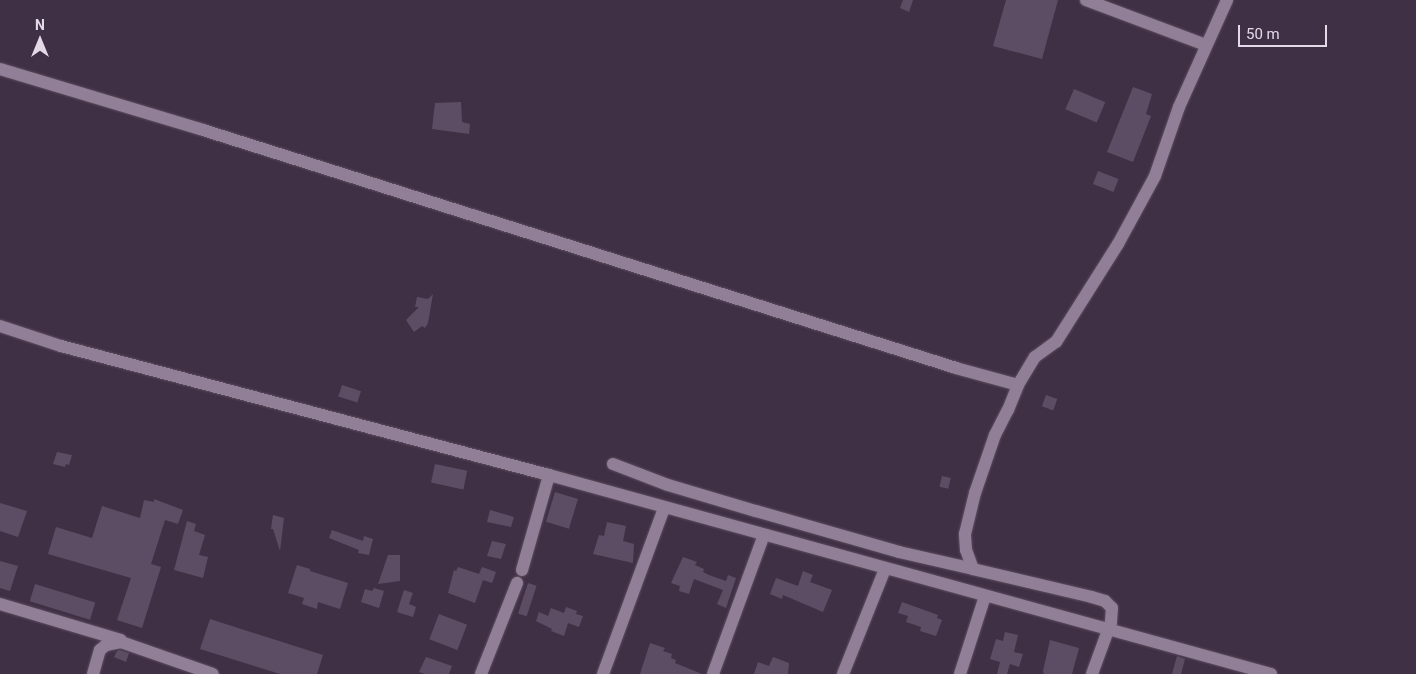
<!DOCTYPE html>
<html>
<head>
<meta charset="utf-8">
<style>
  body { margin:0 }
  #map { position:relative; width:1416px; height:674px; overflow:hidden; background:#403046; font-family:Roboto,sans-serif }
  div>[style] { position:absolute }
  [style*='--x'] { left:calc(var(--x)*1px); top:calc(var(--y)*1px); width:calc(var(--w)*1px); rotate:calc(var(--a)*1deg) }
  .building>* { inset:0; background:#5d4d64; transform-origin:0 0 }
  .roads { filter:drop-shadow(0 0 1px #5c4e60) drop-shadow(0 0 1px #5c4e60) }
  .street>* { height:12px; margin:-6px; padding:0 6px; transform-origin:6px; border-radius:6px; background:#917f98 }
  span { translate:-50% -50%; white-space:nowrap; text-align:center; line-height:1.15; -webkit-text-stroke:5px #403046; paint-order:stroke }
  .north { position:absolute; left:15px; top:15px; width:50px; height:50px; -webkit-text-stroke:4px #403046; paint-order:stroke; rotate:0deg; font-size:14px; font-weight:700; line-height:20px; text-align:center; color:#e3d9e7 }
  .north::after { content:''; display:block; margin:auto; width:18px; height:22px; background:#e3d9e7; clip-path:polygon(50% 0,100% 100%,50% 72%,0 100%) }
  .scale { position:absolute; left:1238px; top:25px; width:89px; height:22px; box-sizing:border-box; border:2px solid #e3d9e7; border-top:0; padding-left:6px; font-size:15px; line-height:18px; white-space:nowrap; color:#e3d9e7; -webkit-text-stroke:4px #403046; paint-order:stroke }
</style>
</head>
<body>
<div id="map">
  <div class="building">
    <i style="clip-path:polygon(903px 0,913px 0,909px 12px,900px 8px)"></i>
    <i style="clip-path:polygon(1006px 0,1058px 0,1042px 59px,993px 46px)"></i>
    <i style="clip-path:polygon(1133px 87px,1152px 94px,1146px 114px,1151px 116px,1133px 162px,1107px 152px)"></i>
    <i style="left:1074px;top:89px;width:34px;height:22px;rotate:23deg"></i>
    <i style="clip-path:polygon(461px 102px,462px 122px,470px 124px,469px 134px,432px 129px,435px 103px)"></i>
    <i style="left:1098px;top:171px;width:22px;height:14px;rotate:21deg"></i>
    <i style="clip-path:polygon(433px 294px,428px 323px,425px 328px,422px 326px,414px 332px,406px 320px,419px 307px,415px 307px,417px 297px,428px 299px)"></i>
    <i style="left:342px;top:385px;width:20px;height:12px;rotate:18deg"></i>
    <i style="left:1046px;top:395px;width:12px;height:12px;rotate:20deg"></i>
    <i style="clip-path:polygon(57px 452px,72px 455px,69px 465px,66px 464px,65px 467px,53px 464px)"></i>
    <i style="left:435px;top:464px;width:33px;height:19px;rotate:12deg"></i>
    <i style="left:942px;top:476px;width:9px;height:11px;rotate:13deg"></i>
    <i style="left:555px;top:492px;width:24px;height:31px;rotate:17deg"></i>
    <i style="clip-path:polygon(154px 499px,183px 510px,178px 524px,165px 520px,151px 564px,161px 567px,142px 628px,117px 620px,131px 578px,48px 554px,56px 527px,92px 538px,102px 506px,140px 518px,144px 500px,154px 502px)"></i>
    <i style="clip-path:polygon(0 503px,27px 511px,18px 537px,0 531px)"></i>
    <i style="clip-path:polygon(490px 510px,514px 517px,511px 527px,487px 522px)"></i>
    <i style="clip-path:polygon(273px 515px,284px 518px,280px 551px,273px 529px,271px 529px)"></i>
    <i style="clip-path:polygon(187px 521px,196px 524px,194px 531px,205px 535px,199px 555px,208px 557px,203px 578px,174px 570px)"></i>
    <i style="clip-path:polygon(607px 522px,626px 526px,623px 541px,634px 544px,633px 563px,593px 554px,599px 535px,604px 536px)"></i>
    <i style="clip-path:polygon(332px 530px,363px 541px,364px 536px,373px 539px,369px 555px,358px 553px,359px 550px,329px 538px)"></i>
    <i style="clip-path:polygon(492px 541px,506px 544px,501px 559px,487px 556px)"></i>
    <i style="clip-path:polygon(388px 555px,400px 555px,400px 581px,378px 584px)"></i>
    <i style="clip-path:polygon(683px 557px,697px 562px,695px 565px,704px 569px,703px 572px,709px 575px,726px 581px,728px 575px,736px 578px,726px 608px,717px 604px,723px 590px,694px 579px,689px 594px,679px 591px,680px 586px,671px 583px)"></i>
    <i style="clip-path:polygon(0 561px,18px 566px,10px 591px,0 588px)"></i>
    <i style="clip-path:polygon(297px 565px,310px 569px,310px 571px,348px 583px,340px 609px,318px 602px,317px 609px,302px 604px,304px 598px,288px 593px)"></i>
    <i style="clip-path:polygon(458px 567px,479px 574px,482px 567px,496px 572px,492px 583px,483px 580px,475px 603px,448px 593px,454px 570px,456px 571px)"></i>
    <i style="clip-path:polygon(803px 571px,813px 575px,810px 582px,832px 590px,823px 612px,783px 595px,782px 599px,770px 594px,776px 578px,798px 586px)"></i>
    <i style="left:528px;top:583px;width:9px;height:32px;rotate:18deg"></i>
    <i style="left:35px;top:584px;width:63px;height:18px;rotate:17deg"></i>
    <i style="clip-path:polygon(374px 588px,384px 591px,379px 608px,361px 602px,365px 589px,372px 591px)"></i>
    <i style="clip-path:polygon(404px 590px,413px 593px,409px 604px,416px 607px,413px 617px,397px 612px)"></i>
    <i style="clip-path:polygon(902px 602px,938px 615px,937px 618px,942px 620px,936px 636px,920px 631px,921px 627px,906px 622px,908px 616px,898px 613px)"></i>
    <i style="clip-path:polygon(566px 607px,577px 611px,576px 614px,583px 616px,579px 627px,568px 623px,564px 636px,551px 631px,552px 629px,536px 621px,539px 612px,548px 616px,551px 608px,564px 613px)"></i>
    <i style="left:439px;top:614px;width:30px;height:27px;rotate:21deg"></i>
    <i style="clip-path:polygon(210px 619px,323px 655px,317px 674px,280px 674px,200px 649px)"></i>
    <i style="clip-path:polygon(1005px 632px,1018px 635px,1014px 652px,1023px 654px,1019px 667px,1010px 664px,1007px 674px,997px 674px,1000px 662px,990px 659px,996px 639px,1003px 641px)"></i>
    <i style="clip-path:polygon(1050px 640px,1079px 648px,1072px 674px,1044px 674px,1043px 671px)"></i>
    <i style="clip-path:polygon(650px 643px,665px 648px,663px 651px,672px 654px,671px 658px,676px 660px,675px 663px,702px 674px,640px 674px)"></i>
    <i style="clip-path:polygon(120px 650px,129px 653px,126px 662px,114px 657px,117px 651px)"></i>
    <i style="clip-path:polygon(1177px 656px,1185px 659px,1181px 674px,1172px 674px)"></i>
    <i style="clip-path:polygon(426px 657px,452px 666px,449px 674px,425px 674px,419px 672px)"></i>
    <i style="clip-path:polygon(773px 657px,789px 663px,788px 674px,754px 674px,758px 662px,769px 666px)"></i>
  </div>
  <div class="roads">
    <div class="street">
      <i style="--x:1086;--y:0;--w:128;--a:20.6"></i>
      <i style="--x:0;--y:69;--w:209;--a:16.7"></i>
      <i style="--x:200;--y:129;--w:793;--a:17.54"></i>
      <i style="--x:956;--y:368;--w:64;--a:15.3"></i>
      <i style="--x:0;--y:326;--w:64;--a:18.2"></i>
      <i style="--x:61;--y:346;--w:505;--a:14.81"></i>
      <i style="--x:549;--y:475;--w:749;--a:15.41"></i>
      <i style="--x:613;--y:464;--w:59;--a:20.9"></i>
      <i style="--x:668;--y:485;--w:92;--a:16.5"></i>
      <i style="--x:756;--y:511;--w:149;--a:16"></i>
      <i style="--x:899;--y:552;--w:76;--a:12.9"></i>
      <i style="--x:522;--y:570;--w:99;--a:-74.1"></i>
      <i style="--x:0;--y:604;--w:126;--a:16.6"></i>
      <i style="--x:93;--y:674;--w:25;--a:-74"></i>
      <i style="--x:100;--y:650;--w:8;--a:-40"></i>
      <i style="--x:106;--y:645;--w:15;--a:-11"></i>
      <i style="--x:121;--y:642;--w:97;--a:19.2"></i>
      <i style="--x:481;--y:674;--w:98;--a:-68.4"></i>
      <i style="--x:603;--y:674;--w:177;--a:-69.8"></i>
      <i style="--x:713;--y:674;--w:148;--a:-69.9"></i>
      <i style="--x:843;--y:674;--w:113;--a:-68.2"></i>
      <i style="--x:960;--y:674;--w:82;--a:-72.2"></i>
      <i style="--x:1092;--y:674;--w:55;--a:-69.9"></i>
      <i style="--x:1111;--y:622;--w:14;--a:-86"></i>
      <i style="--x:1112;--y:608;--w:10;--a:-135"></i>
      <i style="--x:1105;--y:601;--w:14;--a:-163"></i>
      <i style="--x:1092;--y:597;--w:122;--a:-166.8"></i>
      <i style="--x:973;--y:569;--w:20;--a:-110"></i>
      <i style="--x:966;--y:550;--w:16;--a:-94"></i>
      <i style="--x:965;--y:534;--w:42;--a:-76.3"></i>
      <i style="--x:975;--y:493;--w:61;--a:-71"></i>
      <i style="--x:995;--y:435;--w:28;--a:-63"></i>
      <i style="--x:1008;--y:410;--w:27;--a:-68"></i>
      <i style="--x:1018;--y:385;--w:33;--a:-59"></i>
      <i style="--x:1035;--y:357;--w:26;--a:-36"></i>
      <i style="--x:1056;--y:342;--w:116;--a:-57.7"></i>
      <i style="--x:1118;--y:244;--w:77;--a:-61.4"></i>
      <i style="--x:1155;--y:176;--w:73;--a:-70.8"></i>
      <i style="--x:1179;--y:107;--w:117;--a:-65.8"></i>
    </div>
  </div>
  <div class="north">N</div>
  <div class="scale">50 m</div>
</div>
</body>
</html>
